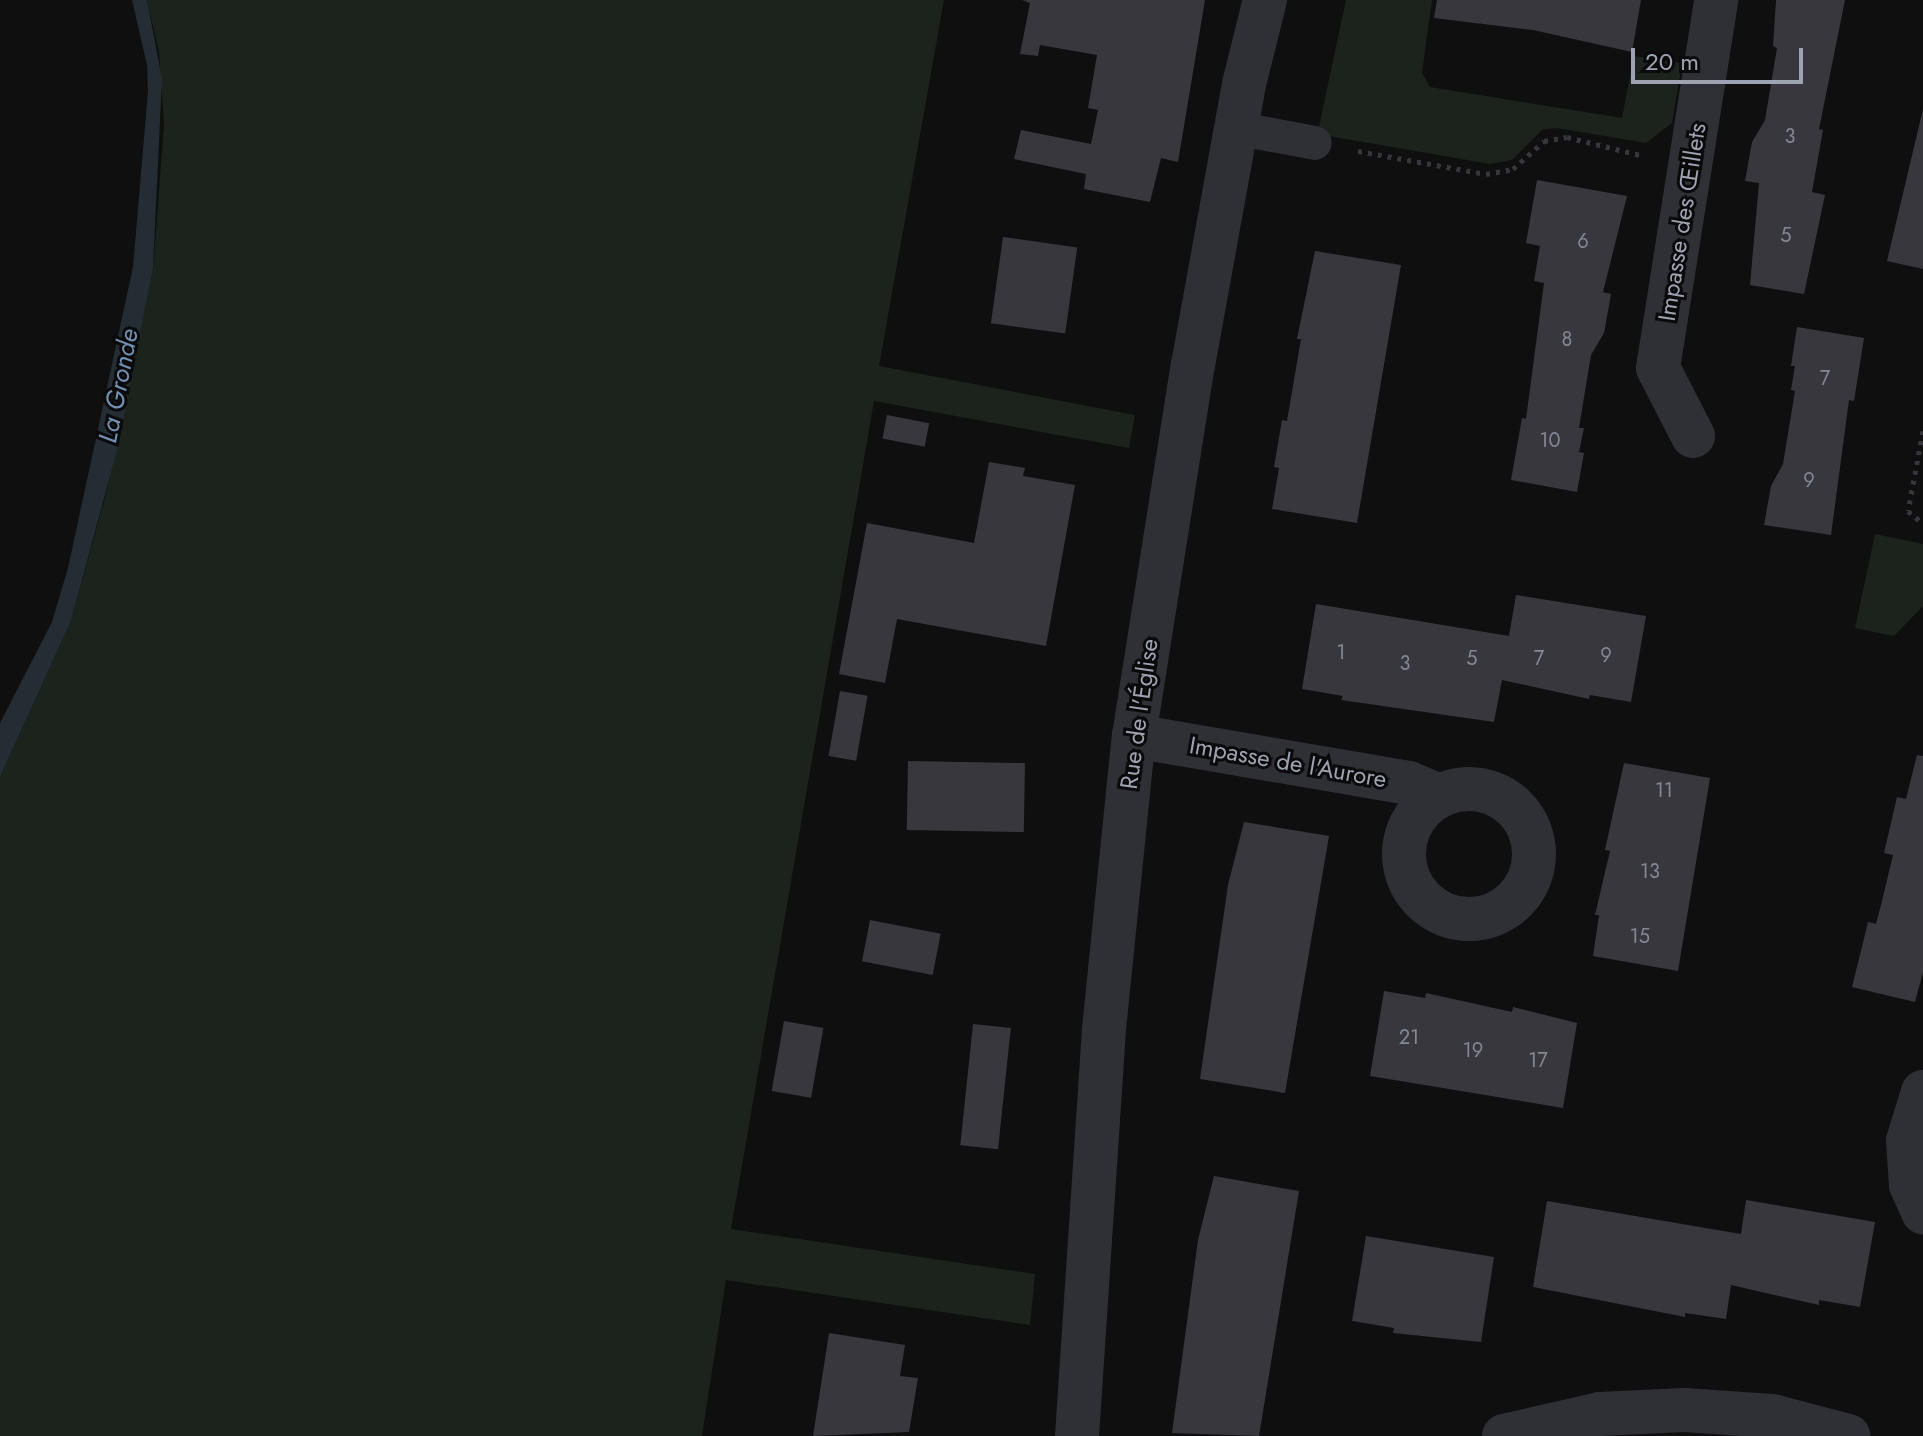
<!DOCTYPE html>
<html>
<head>
<meta charset="utf-8">
<style>
  body { margin:0 }
  #map { position:relative; width:1923px; height:1436px; overflow:hidden; background:#0f0f10; font-family:Jost,sans-serif }
  div>[style] { position:absolute }
  [style*='--x'] { left:calc(var(--x)*1px); top:calc(var(--y)*1px); width:calc(var(--w)*1px); rotate:calc(var(--a)*1deg) }
  .green>* { inset:0; background:#1b231c }
  .water>* { inset:0; background:#242c34 }
  .building>* { inset:0; background:#38373d; transform-origin:0 0 }
  .path>* { height:5px; margin-top:-2.5px; transform-origin:0; background:repeating-linear-gradient(90deg,#35373c 0 4px,transparent 0 10px) }
  .service>* { height:34px; margin:-17px; padding:0 17px; transform-origin:17px; border-radius:17px; background:#2f3035 }
  .minor>* { height:44px; margin:-22px; padding:0 22px; transform-origin:22px; border-radius:22px; background:#2f3035 }
  .minor>.ring { margin:-22px; padding:0; box-sizing:content-box; background:none; border:44px solid #2f3035; border-radius:50% }
  .tertiary>* { height:44px; margin:-22px; padding:0 22px; transform-origin:22px; border-radius:22px; background:#2f3035 }
  span { translate:-50% -50%; white-space:nowrap; text-align:center; line-height:1.15; -webkit-text-stroke:6px #0a0a0b; paint-order:stroke }
  .number-label { font-size:20px; color:#848896 }
  .number-label span { -webkit-text-stroke-width:0 }
  .street-label { font-size:24px; color:#9ea3b3 }
  .water-label { font-size:26px; color:#7190b2; font-style:italic }
  .scale { position:absolute; left:1631px; top:48px; width:172px; height:36px; box-sizing:border-box; border:4px solid #9ea3b3; border-top:0; padding-left:10px; font-size:24px; line-height:28px; white-space:nowrap; color:#9ea3b3; -webkit-text-stroke:6px #0a0a0b; paint-order:stroke }
</style>
</head>
<body>
<div id="map">
  <div class="green">
    <i style="clip-path:polygon(147px 0,944px 0,879px 366px,1135px 415px,1129px 448px,874px 401px,731px 1229px,1035px 1274px,1030px 1325px,726px 1280px,702px 1436px,0 1436px,0 777px,71px 621px,106px 494px,153px 270px,164px 124px,159px 52px)"></i>
    <i style="clip-path:polygon(1346px 0,1432px 0,1422px 73px,1430px 87px,1622px 118px,1634px 56px,1682px 63px,1672px 123px,1646px 143px,1557px 128px,1542px 130px,1512px 160px,1490px 164px,1329px 136px,1319px 126px)"></i>
    <i style="clip-path:polygon(1875px 534px,1923px 544px,1923px 606px,1894px 636px,1855px 628px)"></i>
  </div>
  <div class="water">
    <i style="clip-path:polygon(132px 0,147px 0,162px 79px,153px 269px,117px 450px,71px 621px,0 777px,0 723px,52px 622px,68px 568px,133px 267px,148px 91px,147px 65px)"></i>
  </div>
  <div class="building">
    <i style="clip-path:polygon(1022px 0,1205px 0,1178px 162px,1161px 158px,1150px 202px,1084px 189px,1086px 174px,1014px 159px,1021px 130px,1091px 144px,1098px 110px,1088px 108px,1097px 55px,1040px 45px,1038px 56px,1020px 54px,1030px 3px)"></i>
    <i style="clip-path:polygon(1437px 0,1641px 0,1632px 52px,1533px 30px,1434px 18px)"></i>
    <i style="clip-path:polygon(1776px 0,1845px 0,1819px 129px,1823px 130px,1812px 192px,1825px 195px,1804px 294px,1750px 285px,1759px 183px,1745px 181px,1752px 142px,1765px 120px,1777px 48px,1773px 46px)"></i>
    <i style="clip-path:polygon(1923px 109px,1923px 269px,1887px 261px)"></i>
    <i style="clip-path:polygon(1537px 180px,1627px 196px,1603px 292px,1611px 294px,1604px 333px,1591px 355px,1579px 428px,1584px 428px,1579px 452px,1584px 453px,1577px 492px,1511px 480px,1522px 418px,1526px 419px,1544px 283px,1534px 281px,1540px 246px,1526px 243px)"></i>
    <i style="left:1003px;top:237px;width:75px;height:87px;rotate:8deg"></i>
    <i style="clip-path:polygon(1315px 251px,1401px 265px,1357px 523px,1272px 509px,1279px 468px,1274px 467px,1282px 420px,1287px 421px,1301px 339px,1297px 339px)"></i>
    <i style="clip-path:polygon(1797px 327px,1864px 338px,1854px 401px,1849px 400px,1831px 535px,1764px 525px,1771px 486px,1783px 464px,1795px 391px,1791px 390px,1795px 366px,1791px 366px)"></i>
    <i style="left:887px;top:415px;width:43px;height:24px;rotate:11deg"></i>
    <i style="clip-path:polygon(989px 462px,1025px 468px,1023px 476px,1075px 485px,1046px 646px,897px 619px,885px 683px,839px 674px,867px 523px,974px 543px)"></i>
    <i style="clip-path:polygon(1516px 595px,1646px 616px,1631px 702px,1590px 695px,1589px 699px,1502px 680px,1494px 722px,1341px 700px,1343px 696px,1302px 689px,1316px 604px,1509px 636px)"></i>
    <i style="left:840px;top:691px;width:28px;height:66px;rotate:10deg"></i>
    <i style="clip-path:polygon(1917px 755px,1923px 756px,1923px 972px,1915px 1002px,1852px 987px,1868px 922px,1876px 924px,1882px 901px,1893px 855px,1884px 853px,1897px 797px,1906px 799px)"></i>
    <i style="left:908px;top:761px;width:117px;height:69px;rotate:1deg"></i>
    <i style="clip-path:polygon(1624px 763px,1710px 778px,1678px 971px,1593px 956px,1599px 915px,1595px 915px,1610px 851px,1605px 850px)"></i>
    <i style="clip-path:polygon(1244px 822px,1329px 836px,1285px 1093px,1200px 1079px,1228px 885px)"></i>
    <i style="left:870px;top:920px;width:72px;height:42px;rotate:11deg"></i>
    <i style="clip-path:polygon(1384px 991px,1425px 998px,1426px 993px,1512px 1012px,1513px 1007px,1577px 1023px,1563px 1108px,1370px 1076px)"></i>
    <i style="left:784px;top:1021px;width:40px;height:71px;rotate:10deg"></i>
    <i style="left:973px;top:1024px;width:38px;height:122px;rotate:6deg"></i>
    <i style="clip-path:polygon(1214px 1176px,1299px 1191px,1259px 1436px,1172px 1433px,1198px 1240px)"></i>
    <i style="clip-path:polygon(1746px 1200px,1875px 1222px,1860px 1307px,1819px 1300px,1819px 1305px,1731px 1285px,1726px 1319px,1685px 1313px,1685px 1317px,1533px 1287px,1547px 1201px,1741px 1234px)"></i>
    <i style="clip-path:polygon(1366px 1236px,1494px 1257px,1481px 1342px,1393px 1333px,1394px 1328px,1352px 1321px)"></i>
    <i style="clip-path:polygon(829px 1333px,905px 1345px,900px 1376px,918px 1378px,909px 1432px,813px 1436px)"></i>
  </div>
  <div class="path">
    <i style="--x:1358;--y:151;--w:130;--a:10.2"></i>
    <i style="--x:1486;--y:174;--w:27;--a:-10"></i>
    <i style="--x:1513;--y:169;--w:42;--a:-42.1"></i>
    <i style="--x:1544;--y:141;--w:23;--a:-10"></i>
    <i style="--x:1567;--y:137;--w:75;--a:13.9"></i>
    <i style="--x:1923;--y:431;--w:81;--a:100.6"></i>
    <i style="--x:1908;--y:511;--w:19;--a:39"></i>
  </div>
  <div class="service">
    <i style="--x:1235;--y:128;--w:81;--a:10.6"></i>
  </div>
  <div class="minor">
    <i style="--x:1693;--y:436;--w:76;--a:-117.2"></i>
    <i style="--x:1658;--y:368;--w:373;--a:-81"></i>
    <i style="--x:1134;--y:736;--w:279;--a:9.7"></i>
    <i style="--x:1409;--y:783;--w:33;--a:23"></i>
    <i class="ring" style="left:1404px;top:789px;width:86px;height:86px"></i>
    <i style="--x:1923;--y:1092;--w:51;--a:107"></i>
    <i style="--x:1908;--y:1141;--w:44;--a:86.1"></i>
    <i style="--x:1911;--y:1185;--w:30;--a:66"></i>
    <i style="--x:1504;--y:1436;--w:98;--a:-12.9"></i>
    <i style="--x:1600;--y:1414;--w:84;--a:-2.7"></i>
    <i style="--x:1684;--y:1410;--w:88;--a:3.9"></i>
    <i style="--x:1772;--y:1416;--w:79;--a:14.7"></i>
  </div>
  <div class="tertiary">
    <i style="--x:1077;--y:1436;--w:408;--a:-86.2"></i>
    <i style="--x:1104;--y:1029;--w:295;--a:-84.2"></i>
    <i style="--x:1134;--y:736;--w:376;--a:-81"></i>
    <i style="--x:1193;--y:365;--w:286;--a:-79.7"></i>
    <i style="--x:1244;--y:84;--w:87;--a:-76"></i>
  </div>
  <div class="number-label">
    <span style="left:1790px;top:136px">3</span>
    <span style="left:1786px;top:235px">5</span>
    <span style="left:1583px;top:241px">6</span>
    <span style="left:1567px;top:339px">8</span>
    <span style="left:1825px;top:378px">7</span>
    <span style="left:1550px;top:440px">10</span>
    <span style="left:1809px;top:480px">9</span>
    <span style="left:1341px;top:652px">1</span>
    <span style="left:1606px;top:655px">9</span>
    <span style="left:1472px;top:658px">5</span>
    <span style="left:1539px;top:658px">7</span>
    <span style="left:1405px;top:663px">3</span>
    <span style="left:1664px;top:790px">11</span>
    <span style="left:1650px;top:871px">13</span>
    <span style="left:1640px;top:936px">15</span>
    <span style="left:1409px;top:1037px">21</span>
    <span style="left:1473px;top:1050px">19</span>
    <span style="left:1538px;top:1060px">17</span>
  </div>
  <div class="street-label">
    <span style="left:1682px;top:222px;rotate:-81deg">Impasse des Œillets</span>
    <span style="left:1139px;top:714px;rotate:-82deg">Rue de l'Église</span>
    <span style="left:1288px;top:762px;rotate:10deg">Impasse de l'Aurore</span>
  </div>
  <div class="water-label">
    <span style="left:119px;top:386px;rotate:-79deg">La Gronde</span>
  </div>
  <div class="scale">20 m</div>
</div>
</body>
</html>
